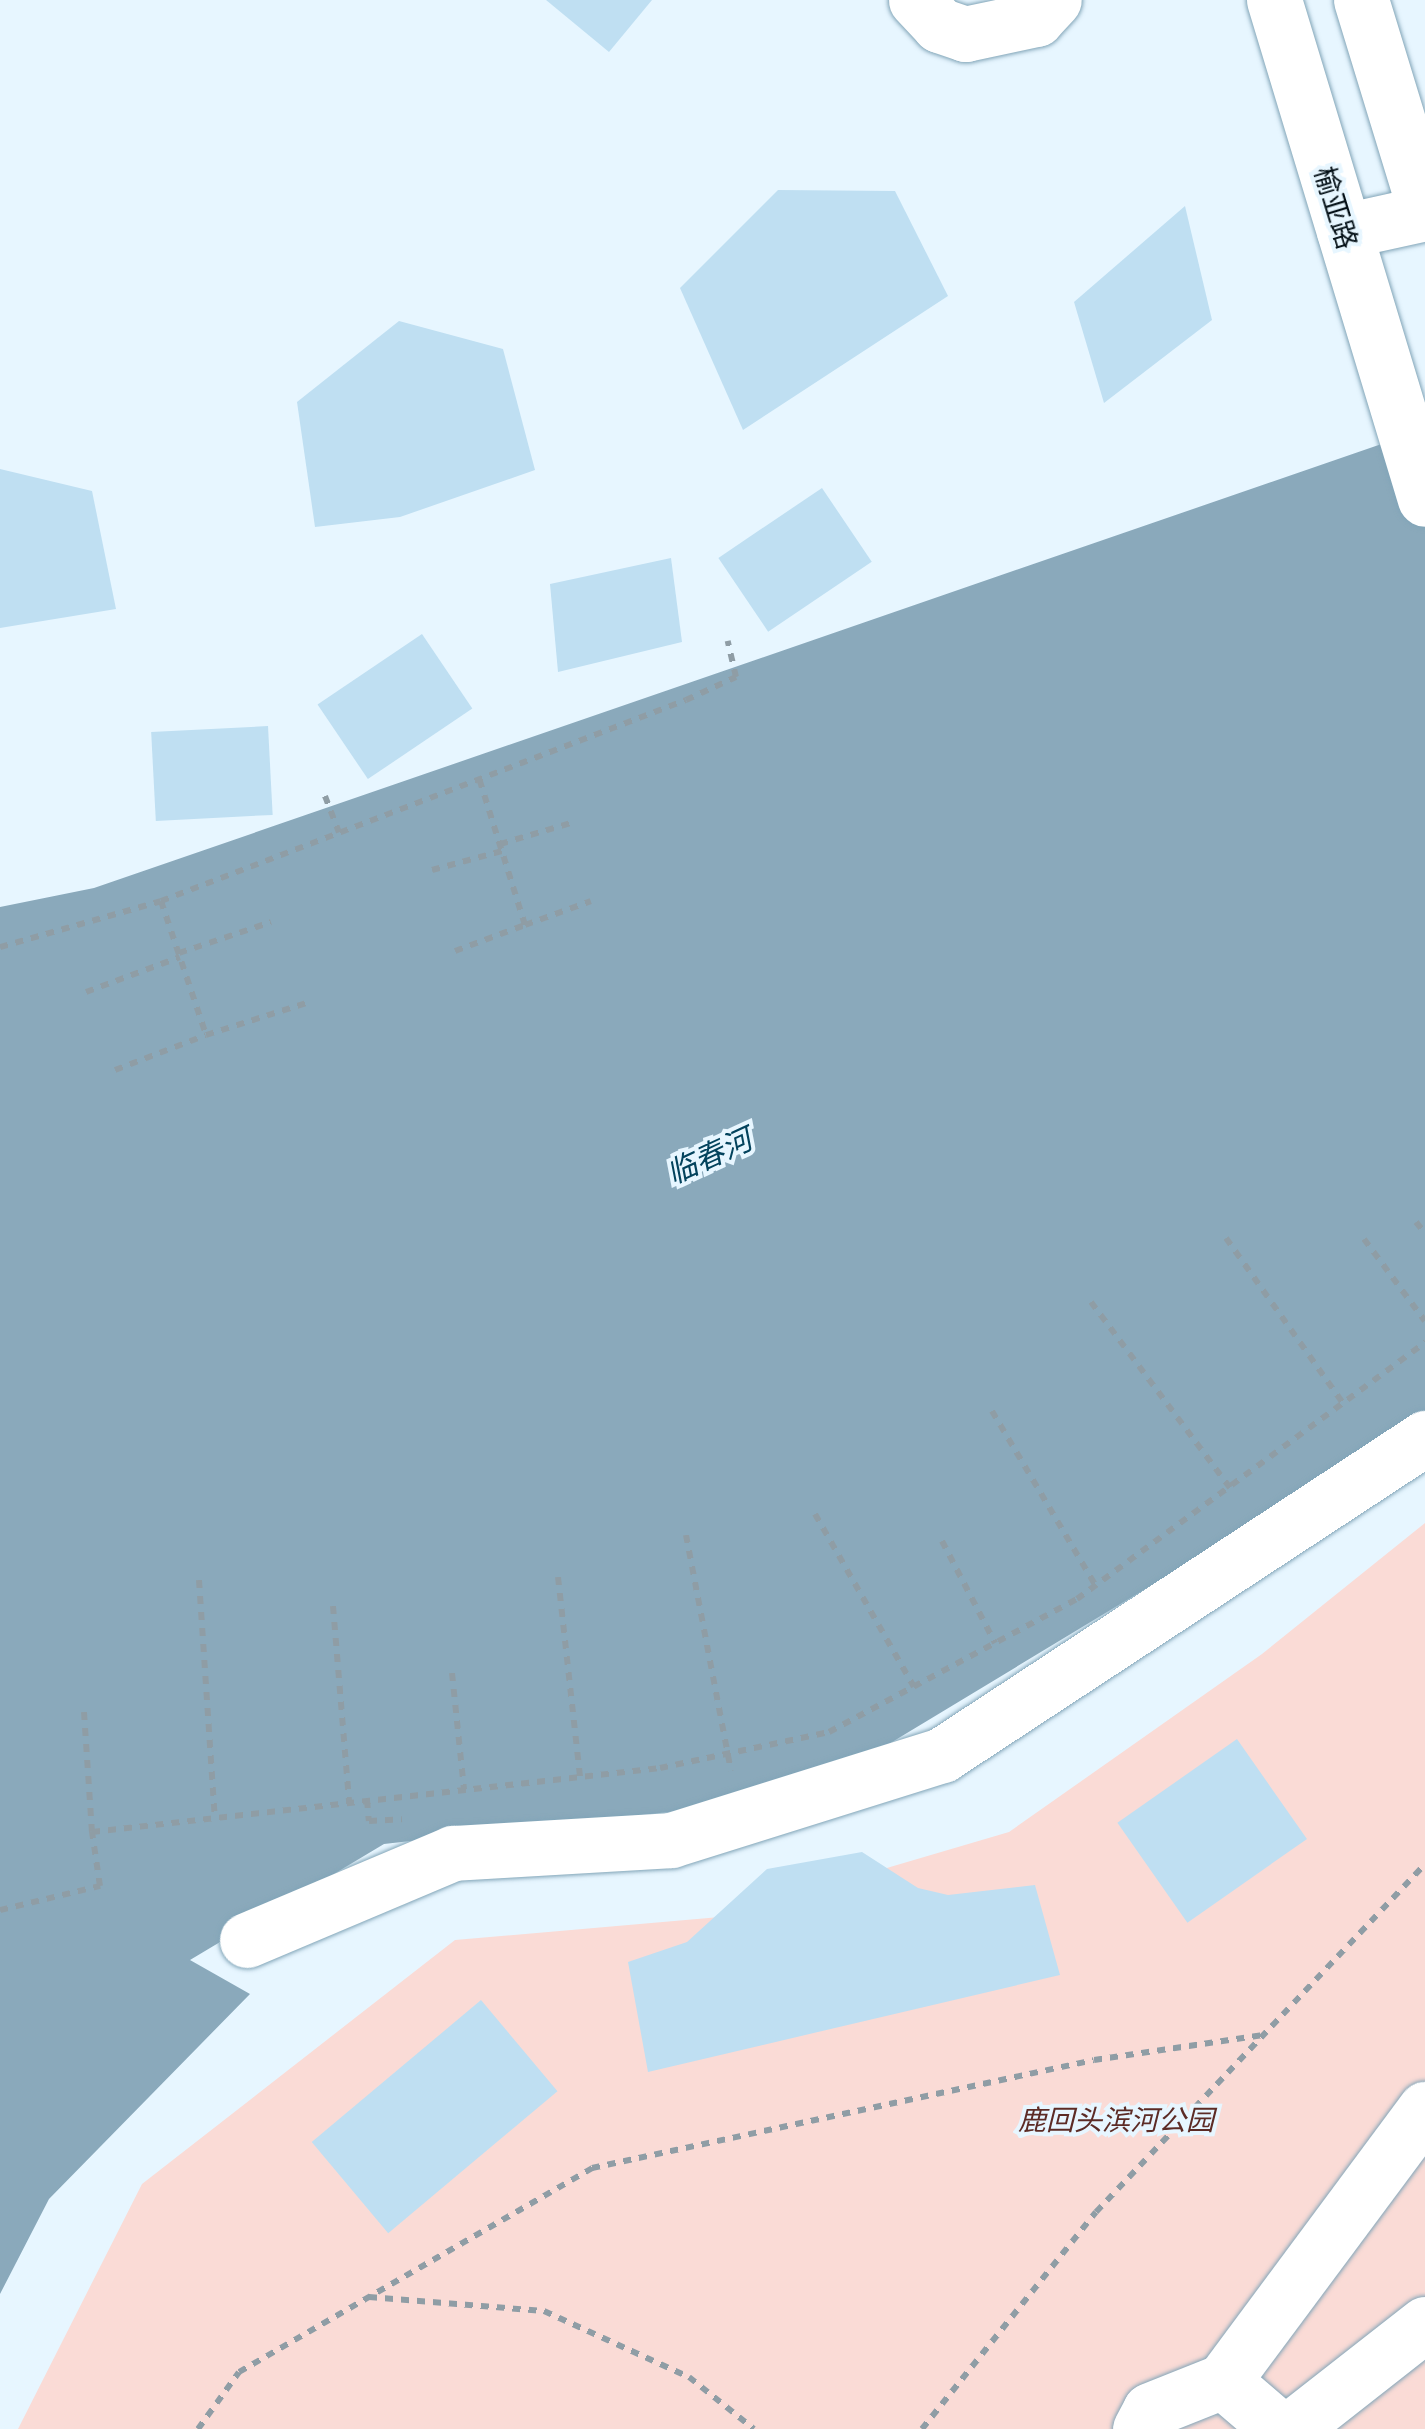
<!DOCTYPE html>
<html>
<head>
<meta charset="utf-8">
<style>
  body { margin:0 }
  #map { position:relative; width:1425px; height:2429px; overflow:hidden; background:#e7f6ff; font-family:"PT Serif","Noto Sans SC",serif }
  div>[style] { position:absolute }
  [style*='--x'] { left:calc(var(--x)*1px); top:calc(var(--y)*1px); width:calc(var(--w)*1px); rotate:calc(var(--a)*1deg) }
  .green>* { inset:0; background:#fadbd6 }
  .water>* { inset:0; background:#8aa9bb }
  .building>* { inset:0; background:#bfdff2; transform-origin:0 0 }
  .path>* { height:6px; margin-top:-3px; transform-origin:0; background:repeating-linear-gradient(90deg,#8f9da5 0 8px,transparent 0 16px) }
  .roads { filter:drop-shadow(0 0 2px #82a5b8) drop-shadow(0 0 2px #82a5b8) }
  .minor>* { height:55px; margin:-27.5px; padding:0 27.5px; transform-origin:27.5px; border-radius:27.5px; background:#fff }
  .major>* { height:55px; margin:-27.5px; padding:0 27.5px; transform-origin:27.5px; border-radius:27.5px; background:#fff }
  span { translate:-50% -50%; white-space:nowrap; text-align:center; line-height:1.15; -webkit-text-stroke:8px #e7f6ff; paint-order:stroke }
  .street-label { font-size:28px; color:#041017 }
  .park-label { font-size:28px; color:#5c2b25; font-style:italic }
  .water-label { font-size:30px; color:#03435d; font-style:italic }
</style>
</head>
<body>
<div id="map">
  <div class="green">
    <i style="clip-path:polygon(1425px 1523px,1425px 2429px,18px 2429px,142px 2184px,455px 1940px,720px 1917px,1009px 1832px,1262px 1654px)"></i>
  </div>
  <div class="water">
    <i style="clip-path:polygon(1425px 429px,1425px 1420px,801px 1797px,384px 1844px,190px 1960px,250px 1994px,49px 2199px,0 2294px,0 907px,94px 888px)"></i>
  </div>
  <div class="building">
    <i style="clip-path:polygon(546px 0,652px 0,609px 52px)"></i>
    <i style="clip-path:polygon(778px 190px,895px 191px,948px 296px,743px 430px,680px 288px)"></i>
    <i style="clip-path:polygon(1185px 206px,1212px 320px,1104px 403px,1074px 302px)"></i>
    <i style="clip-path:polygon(399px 321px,503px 349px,535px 470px,400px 517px,315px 527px,297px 402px)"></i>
    <i style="clip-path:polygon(0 469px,92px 491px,116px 609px,0 628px)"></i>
    <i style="left:822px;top:488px;width:89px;height:125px;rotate:56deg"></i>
    <i style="clip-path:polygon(671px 558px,682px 642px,558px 672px,550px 584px)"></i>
    <i style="left:422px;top:634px;width:90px;height:126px;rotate:56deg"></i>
    <i style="left:268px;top:726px;width:89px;height:117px;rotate:87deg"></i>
    <i style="left:1237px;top:1739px;width:122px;height:146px;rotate:55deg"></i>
    <i style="clip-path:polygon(862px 1852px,918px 1888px,948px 1895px,1035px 1885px,1060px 1975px,648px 2072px,628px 1962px,687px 1942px,767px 1869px)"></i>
    <i style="left:481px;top:2000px;width:119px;height:221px;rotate:50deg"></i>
  </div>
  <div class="path">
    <i style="--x:325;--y:796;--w:39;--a:69"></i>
    <i style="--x:500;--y:844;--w:77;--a:-16.6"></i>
    <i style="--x:432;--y:870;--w:73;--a:-15.2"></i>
    <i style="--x:161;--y:901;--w:141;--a:71.4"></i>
    <i style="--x:206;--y:1035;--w:105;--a:-17.7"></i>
    <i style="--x:525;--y:925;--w:70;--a:-20"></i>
    <i style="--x:0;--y:947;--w:167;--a:-15.9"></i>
    <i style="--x:161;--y:901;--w:562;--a:-20.95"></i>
    <i style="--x:686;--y:700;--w:55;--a:-24.7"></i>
    <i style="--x:736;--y:677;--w:37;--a:-103"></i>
    <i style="--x:455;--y:951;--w:75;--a:-20.4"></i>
    <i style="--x:525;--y:925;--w:157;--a:-107.4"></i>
    <i style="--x:179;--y:953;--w:97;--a:-18.6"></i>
    <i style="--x:86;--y:992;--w:100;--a:-20.4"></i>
    <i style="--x:115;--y:1070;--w:97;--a:-21"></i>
    <i style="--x:1416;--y:1222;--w:14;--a:51"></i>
    <i style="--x:1226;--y:1238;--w:201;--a:54.7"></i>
    <i style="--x:1364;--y:1239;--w:102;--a:53.4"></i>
    <i style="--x:1091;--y:1302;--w:232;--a:53.2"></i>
    <i style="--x:992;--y:1411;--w:204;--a:59.3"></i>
    <i style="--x:815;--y:1514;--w:199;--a:60.2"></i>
    <i style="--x:686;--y:1535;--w:240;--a:79.2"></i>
    <i style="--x:942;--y:1541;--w:115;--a:62.5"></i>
    <i style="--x:558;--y:1577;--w:201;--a:83.7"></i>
    <i style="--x:199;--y:1580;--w:239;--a:86.2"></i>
    <i style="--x:333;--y:1606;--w:197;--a:85.3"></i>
    <i style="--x:452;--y:1673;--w:117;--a:84.1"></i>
    <i style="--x:84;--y:1712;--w:120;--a:86.2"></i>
    <i style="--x:92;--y:1832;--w:572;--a:-6.43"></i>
    <i style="--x:660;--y:1768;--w:173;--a:-12"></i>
    <i style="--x:829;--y:1732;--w:281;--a:-28.2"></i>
    <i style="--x:1077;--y:1599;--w:433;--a:-36.4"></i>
    <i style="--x:367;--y:1800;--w:21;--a:85"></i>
    <i style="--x:369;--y:1821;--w:33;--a:-3"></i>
    <i style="--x:0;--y:1910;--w:103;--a:-13.5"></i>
    <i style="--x:100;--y:1886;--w:55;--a:-98.4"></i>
    <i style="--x:369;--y:2297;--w:176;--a:4.6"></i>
    <i style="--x:544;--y:2311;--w:159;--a:24.5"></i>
    <i style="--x:689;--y:2377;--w:83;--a:38.7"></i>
    <i style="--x:198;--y:2429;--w:70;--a:-54.3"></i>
    <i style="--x:239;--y:2372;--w:408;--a:-30"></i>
    <i style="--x:592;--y:2168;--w:513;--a:-12.14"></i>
    <i style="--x:1094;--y:2060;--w:171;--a:-8.4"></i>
    <i style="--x:922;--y:2429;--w:278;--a:-51.3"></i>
    <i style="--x:1096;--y:2212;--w:479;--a:-46.6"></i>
  </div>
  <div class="roads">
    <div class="minor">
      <i style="--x:916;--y:0;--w:34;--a:47"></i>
      <i style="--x:939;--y:25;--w:28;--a:19"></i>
      <i style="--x:965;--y:34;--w:73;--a:-11.9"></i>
      <i style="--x:1036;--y:19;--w:26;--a:-47"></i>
      <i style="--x:1344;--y:231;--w:83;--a:-12.5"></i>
      <i style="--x:247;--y:1940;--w:224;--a:-22.9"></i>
      <i style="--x:453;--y:1853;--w:218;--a:-3.4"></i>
      <i style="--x:671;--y:1840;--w:284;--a:-17.4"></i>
      <i style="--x:942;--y:1755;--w:578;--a:-33.28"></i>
      <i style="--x:1223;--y:2381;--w:339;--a:-53.4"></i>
      <i style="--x:1140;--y:2429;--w:21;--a:-62"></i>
      <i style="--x:1150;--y:2410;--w:79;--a:-21.7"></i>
      <i style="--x:1223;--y:2381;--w:74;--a:40.6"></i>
      <i style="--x:1291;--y:2429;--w:170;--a:-38.1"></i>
    </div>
    <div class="major">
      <i style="--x:1274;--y:0;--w:521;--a:73.16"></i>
      <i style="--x:1361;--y:0;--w:219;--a:73"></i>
    </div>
  </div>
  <div class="street-label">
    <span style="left:1336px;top:208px;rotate:73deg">榆亚路</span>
  </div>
  <div class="park-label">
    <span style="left:1116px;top:2120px">鹿回头滨河公园</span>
  </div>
  <div class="water-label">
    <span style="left:709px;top:1156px;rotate:-25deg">临春河</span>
  </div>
</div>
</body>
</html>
